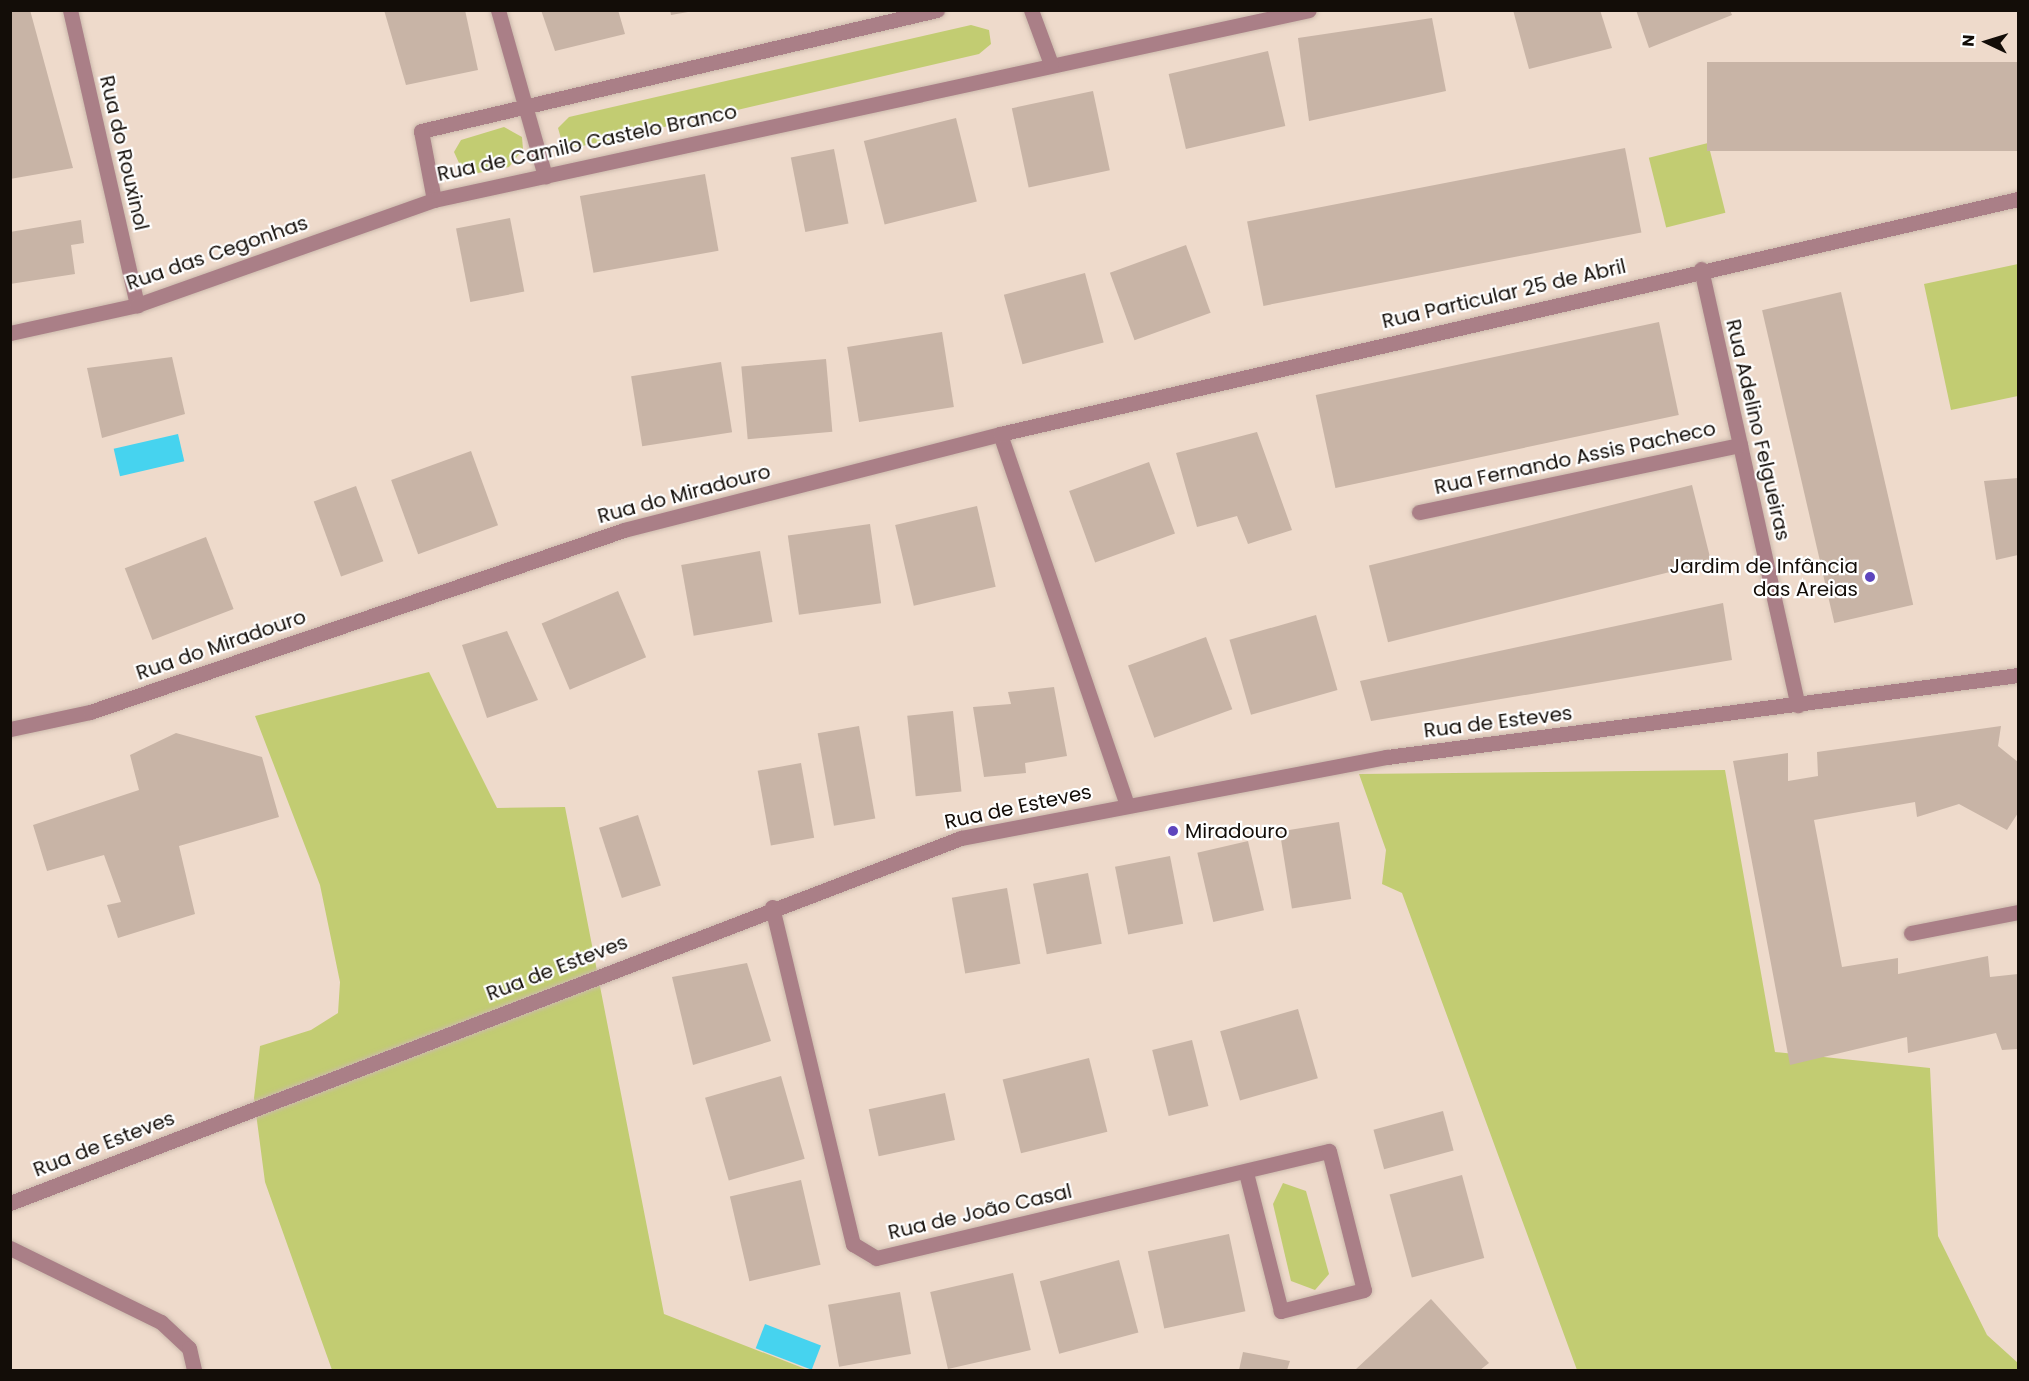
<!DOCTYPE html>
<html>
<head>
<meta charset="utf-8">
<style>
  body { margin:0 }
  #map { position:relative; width:2029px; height:1381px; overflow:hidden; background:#eedacb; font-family:Poppins,sans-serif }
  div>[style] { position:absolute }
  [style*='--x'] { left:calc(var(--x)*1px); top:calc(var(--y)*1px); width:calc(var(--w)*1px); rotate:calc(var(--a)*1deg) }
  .green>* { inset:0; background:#c2cc72; transform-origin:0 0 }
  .water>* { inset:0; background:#46d3ef; transform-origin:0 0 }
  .building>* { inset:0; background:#c8b4a6; transform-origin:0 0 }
  .roads { filter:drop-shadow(0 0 2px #cbb9ac) drop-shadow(0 0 2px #cbb9ac) }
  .minor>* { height:15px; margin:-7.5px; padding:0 7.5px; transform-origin:7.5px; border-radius:7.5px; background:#aa7f87 }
  .dots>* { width:16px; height:16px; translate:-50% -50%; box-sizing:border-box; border:3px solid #fff; border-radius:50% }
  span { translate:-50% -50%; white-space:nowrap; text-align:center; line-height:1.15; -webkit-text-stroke:4.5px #fff; paint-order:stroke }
  .street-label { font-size:20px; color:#130d08 }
  .poi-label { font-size:20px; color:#130d08 }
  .right { translate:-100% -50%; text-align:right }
  .left { translate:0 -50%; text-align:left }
  .frame { position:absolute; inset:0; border:12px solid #130d08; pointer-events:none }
  .north { position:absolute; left:1957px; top:12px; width:60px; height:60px; -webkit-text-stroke:4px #fff; paint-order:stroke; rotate:274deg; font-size:16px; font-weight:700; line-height:24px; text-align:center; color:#130d08 }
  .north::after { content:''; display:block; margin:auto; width:21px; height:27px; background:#130d08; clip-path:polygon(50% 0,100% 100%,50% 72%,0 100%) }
</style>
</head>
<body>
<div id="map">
  <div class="green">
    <i style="clip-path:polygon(971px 25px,989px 30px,991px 44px,979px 54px,578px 147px,562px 142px,558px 128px,569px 117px)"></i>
    <i style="clip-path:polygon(504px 127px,522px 137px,523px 149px,509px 167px,478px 173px,459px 163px,454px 152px,461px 140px)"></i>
    <i style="left:1708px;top:143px;width:72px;height:61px;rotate:76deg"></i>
    <i style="clip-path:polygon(2018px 264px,2018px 396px,1951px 410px,1924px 284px)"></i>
    <i style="clip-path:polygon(429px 672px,497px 808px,565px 807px,664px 1314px,808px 1370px,332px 1370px,265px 1182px,254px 1098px,260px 1046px,311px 1030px,338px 1013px,340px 982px,320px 885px,255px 716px)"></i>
    <i style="clip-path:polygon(1725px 770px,1775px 1052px,1930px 1068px,1938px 1236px,1987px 1335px,2018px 1363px,2018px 1370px,1577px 1370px,1402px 893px,1382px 884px,1386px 850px,1359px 774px)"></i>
    <i style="clip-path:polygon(1283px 1183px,1306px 1191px,1329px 1274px,1315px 1290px,1291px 1281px,1273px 1204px)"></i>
  </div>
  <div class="water">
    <i style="left:178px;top:434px;width:28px;height:66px;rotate:77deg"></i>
    <i style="left:765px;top:1324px;width:60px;height:26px;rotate:21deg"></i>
  </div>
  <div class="building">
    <i style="clip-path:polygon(10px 10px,30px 10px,73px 168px,10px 179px)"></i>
    <i style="clip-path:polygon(384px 10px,465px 10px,478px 70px,406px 85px)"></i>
    <i style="clip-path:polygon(541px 10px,618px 10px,625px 34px,555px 51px)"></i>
    <i style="clip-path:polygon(670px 10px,688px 10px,688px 12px,671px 15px)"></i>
    <i style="clip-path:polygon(1513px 10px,1600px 10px,1612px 48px,1529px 69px)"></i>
    <i style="clip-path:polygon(1636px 10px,1730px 10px,1732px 15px,1649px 48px)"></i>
    <i style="clip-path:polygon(1432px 18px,1446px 91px,1309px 121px,1298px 38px)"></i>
    <i style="left:1268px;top:51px;width:77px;height:102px;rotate:77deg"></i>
    <i style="left:2018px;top:62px;width:89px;height:311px;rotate:90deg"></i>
    <i style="left:1093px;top:91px;width:81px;height:83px;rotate:78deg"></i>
    <i style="left:956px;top:118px;width:86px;height:95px;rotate:76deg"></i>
    <i style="left:1625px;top:148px;width:86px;height:385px;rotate:79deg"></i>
    <i style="left:834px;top:149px;width:76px;height:44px;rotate:79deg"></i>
    <i style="left:705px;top:174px;width:78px;height:127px;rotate:80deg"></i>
    <i style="left:510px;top:218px;width:75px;height:55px;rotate:79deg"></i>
    <i style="clip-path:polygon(81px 220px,84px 243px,71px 245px,75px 274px,10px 284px,10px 232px)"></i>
    <i style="left:1186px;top:245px;width:72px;height:81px;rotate:70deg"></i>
    <i style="left:1085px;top:273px;width:72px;height:84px;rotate:75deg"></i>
    <i style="left:1841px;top:292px;width:321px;height:81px;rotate:77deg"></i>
    <i style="left:1659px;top:322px;width:95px;height:351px;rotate:78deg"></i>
    <i style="left:942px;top:332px;width:76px;height:96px;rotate:81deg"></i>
    <i style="clip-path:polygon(172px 357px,185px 414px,102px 438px,87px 368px)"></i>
    <i style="left:826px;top:359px;width:73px;height:85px;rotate:85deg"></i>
    <i style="left:721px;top:362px;width:71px;height:91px;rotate:81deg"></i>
    <i style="clip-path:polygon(1257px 432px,1292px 530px,1248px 544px,1237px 516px,1197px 527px,1176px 453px)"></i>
    <i style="left:471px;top:451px;width:79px;height:85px;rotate:70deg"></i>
    <i style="left:1149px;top:462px;width:76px;height:85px;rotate:70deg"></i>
    <i style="clip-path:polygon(2018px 478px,2018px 555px,1996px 560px,1984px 481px)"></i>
    <i style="left:1692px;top:485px;width:79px;height:333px;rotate:76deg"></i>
    <i style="left:356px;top:486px;width:80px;height:45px;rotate:70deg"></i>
    <i style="left:977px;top:506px;width:83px;height:84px;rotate:77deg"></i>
    <i style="left:870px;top:524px;width:80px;height:83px;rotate:82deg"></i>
    <i style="left:206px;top:537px;width:77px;height:87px;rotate:69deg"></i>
    <i style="left:760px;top:551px;width:72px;height:80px;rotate:80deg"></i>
    <i style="left:618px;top:591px;width:72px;height:83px;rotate:67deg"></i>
    <i style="clip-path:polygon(1723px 603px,1732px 660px,1371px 721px,1360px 681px)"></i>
    <i style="left:1316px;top:615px;width:78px;height:90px;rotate:74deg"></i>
    <i style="clip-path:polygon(507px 631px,538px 700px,487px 718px,462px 645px)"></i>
    <i style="left:1206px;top:637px;width:77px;height:83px;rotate:70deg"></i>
    <i style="clip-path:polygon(1054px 687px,1067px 756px,1025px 763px,1026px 773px,984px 777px,973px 707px,1011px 704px,1008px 692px)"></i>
    <i style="left:953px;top:711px;width:81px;height:46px;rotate:84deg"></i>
    <i style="left:859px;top:726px;width:94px;height:42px;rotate:80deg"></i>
    <i style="clip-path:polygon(2001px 726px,1998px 746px,2018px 762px,2018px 813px,2007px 830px,1959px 804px,1917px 817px,1915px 802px,1814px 820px,1842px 967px,1898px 958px,1898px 974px,1988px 956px,1990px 977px,2018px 974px,2018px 1049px,2002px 1050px,1996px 1033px,1908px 1053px,1907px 1037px,1790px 1065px,1733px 761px,1788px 753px,1788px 781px,1818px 776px,1817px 752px)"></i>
    <i style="clip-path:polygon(176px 733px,262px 757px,279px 817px,179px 846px,195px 914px,118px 938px,107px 905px,121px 902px,104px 855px,47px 871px,33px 825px,139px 790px,130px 755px)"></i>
    <i style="left:801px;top:763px;width:76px;height:44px;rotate:80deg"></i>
    <i style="left:638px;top:815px;width:74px;height:41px;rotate:72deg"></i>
    <i style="left:1339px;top:822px;width:78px;height:60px;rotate:81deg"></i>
    <i style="left:1248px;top:841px;width:71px;height:52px;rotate:77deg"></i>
    <i style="left:1170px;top:856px;width:69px;height:56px;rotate:79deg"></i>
    <i style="left:1088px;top:873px;width:72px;height:56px;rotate:79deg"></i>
    <i style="left:1007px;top:888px;width:77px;height:56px;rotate:80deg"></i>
    <i style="clip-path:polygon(747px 963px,771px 1041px,693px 1065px,672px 977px)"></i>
    <i style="left:1298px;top:1009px;width:72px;height:81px;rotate:74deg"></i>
    <i style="left:1192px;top:1040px;width:68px;height:41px;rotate:76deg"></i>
    <i style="left:1089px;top:1058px;width:76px;height:89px;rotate:76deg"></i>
    <i style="left:781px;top:1076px;width:86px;height:79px;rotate:74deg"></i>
    <i style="left:945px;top:1093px;width:48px;height:78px;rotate:78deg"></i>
    <i style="left:1443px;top:1111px;width:41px;height:72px;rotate:75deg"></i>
    <i style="left:1462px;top:1175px;width:86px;height:75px;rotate:75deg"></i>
    <i style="left:801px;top:1180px;width:87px;height:73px;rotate:77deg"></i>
    <i style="left:1229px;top:1234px;width:79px;height:83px;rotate:78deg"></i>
    <i style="left:1119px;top:1260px;width:75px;height:82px;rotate:75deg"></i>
    <i style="left:1013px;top:1273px;width:79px;height:85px;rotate:77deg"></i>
    <i style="left:900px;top:1292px;width:63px;height:73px;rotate:80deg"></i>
    <i style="clip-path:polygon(1431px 1299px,1489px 1363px,1480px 1370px,1355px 1370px)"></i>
    <i style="clip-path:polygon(1243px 1352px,1290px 1361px,1287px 1370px,1239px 1370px)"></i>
  </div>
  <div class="roads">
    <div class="minor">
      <i style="--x:70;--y:10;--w:303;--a:77.2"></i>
      <i style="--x:498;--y:10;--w:173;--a:74.2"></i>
      <i style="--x:937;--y:10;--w:530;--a:166.8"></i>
      <i style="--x:421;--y:131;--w:70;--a:79.3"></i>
      <i style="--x:434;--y:200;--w:895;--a:-12.25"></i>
      <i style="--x:1031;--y:10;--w:58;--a:69.7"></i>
      <i style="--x:1701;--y:269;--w:447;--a:77.5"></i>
      <i style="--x:10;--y:333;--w:130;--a:-12.4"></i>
      <i style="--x:137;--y:305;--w:315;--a:-19.5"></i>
      <i style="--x:1000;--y:434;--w:392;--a:71.1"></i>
      <i style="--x:1419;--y:512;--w:328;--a:-11.8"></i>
      <i style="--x:10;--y:729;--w:82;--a:-12"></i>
      <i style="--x:90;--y:712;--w:564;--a:-18.82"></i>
      <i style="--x:624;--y:530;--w:388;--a:-14.3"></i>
      <i style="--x:1000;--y:434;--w:1045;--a:-13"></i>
      <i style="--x:772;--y:907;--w:347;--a:76.5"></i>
      <i style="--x:853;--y:1244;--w:27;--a:31"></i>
      <i style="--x:876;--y:1258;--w:465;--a:-13.3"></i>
      <i style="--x:1329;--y:1151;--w:143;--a:75.9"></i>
      <i style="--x:1364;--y:1290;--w:86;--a:165.8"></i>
      <i style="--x:1281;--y:1311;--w:142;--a:-104.2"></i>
      <i style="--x:1911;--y:933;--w:109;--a:-11.1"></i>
      <i style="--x:10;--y:1203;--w:1019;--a:-21"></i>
      <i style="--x:961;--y:838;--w:434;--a:-10.8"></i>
      <i style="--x:1387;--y:757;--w:636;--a:-7.4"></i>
      <i style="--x:10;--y:1248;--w:168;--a:26.1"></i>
      <i style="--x:161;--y:1322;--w:38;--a:43"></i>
      <i style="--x:189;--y:1348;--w:23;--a:77"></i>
    </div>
  </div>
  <div class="dots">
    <i style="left:1870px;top:577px;background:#5e45bd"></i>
    <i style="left:1173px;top:831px;background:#5e45bd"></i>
  </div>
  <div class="street-label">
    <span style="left:587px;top:143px;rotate:-12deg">Rua de Camilo Castelo Branco</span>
    <span style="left:124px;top:153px;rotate:77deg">Rua do Rouxinol</span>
    <span style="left:217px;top:253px;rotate:-19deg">Rua das Cegonhas</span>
    <span style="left:1504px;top:294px;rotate:-13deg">Rua Particular 25 de Abril</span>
    <span style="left:1758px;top:430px;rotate:77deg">Rua Adelino Felgueiras</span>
    <span style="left:1575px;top:458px;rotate:-12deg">Rua Fernando Assis Pacheco</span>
    <span style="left:684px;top:494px;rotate:-15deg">Rua do Miradouro</span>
    <span style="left:221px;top:645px;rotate:-19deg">Rua do Miradouro</span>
    <span style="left:1498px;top:722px;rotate:-7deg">Rua de Esteves</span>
    <span style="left:1018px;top:807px;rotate:-12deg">Rua de Esteves</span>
    <span style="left:557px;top:968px;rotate:-21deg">Rua de Esteves</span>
    <span style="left:104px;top:1144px;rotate:-21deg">Rua de Esteves</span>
    <span style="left:980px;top:1212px;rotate:-13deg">Rua de João Casal</span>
  </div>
  <div class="poi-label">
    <span class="right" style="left:1858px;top:578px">Jardim de Infância<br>das Areias</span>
    <span class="left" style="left:1185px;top:831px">Miradouro</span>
  </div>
  <div class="frame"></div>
  <div class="north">N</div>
</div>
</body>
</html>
